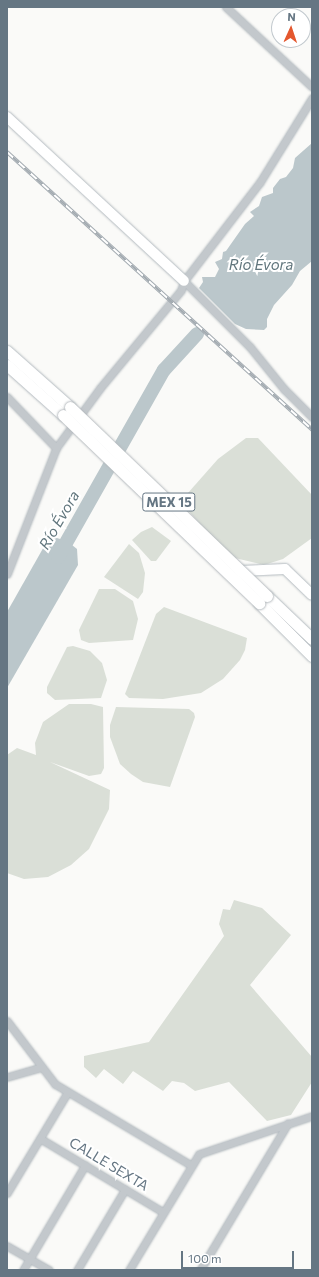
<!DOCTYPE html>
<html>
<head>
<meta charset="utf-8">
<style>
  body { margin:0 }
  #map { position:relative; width:319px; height:1277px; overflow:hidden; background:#fafaf8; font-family:Commissioner,sans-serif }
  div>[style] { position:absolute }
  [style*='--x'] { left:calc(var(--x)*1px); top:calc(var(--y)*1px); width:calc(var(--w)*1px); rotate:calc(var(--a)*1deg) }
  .green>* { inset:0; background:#dadfd7 }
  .water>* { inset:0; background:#bbc7cb }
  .river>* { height:14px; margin:-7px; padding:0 7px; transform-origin:7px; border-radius:7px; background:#bbc7cb }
  .roads { filter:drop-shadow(0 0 1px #b3babf) drop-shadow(0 0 1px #b3babf) }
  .street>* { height:7px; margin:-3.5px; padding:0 3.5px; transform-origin:3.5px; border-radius:3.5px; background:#c3c8cc }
  .secondary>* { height:10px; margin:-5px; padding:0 5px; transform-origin:5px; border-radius:5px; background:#fff }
  .primary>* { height:11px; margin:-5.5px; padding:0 5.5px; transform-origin:5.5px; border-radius:5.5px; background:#fff }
  .rail>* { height:4px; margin-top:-2px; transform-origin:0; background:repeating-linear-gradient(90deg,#fff 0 8px,#a2aab0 0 16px); box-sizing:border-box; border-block:1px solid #a2aab0 }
  .bridges { filter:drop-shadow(0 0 1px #b5babe) drop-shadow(0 0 1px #b5babe) }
  .primary-bridge>* { height:11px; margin:-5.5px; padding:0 5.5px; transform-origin:5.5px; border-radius:5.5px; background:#fff }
  span { translate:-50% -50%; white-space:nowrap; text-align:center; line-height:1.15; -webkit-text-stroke:4px #fff; paint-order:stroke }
  .shield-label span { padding:1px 3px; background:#fff; border:1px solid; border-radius:3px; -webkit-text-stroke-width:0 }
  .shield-label { font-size:13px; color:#657683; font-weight:700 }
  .street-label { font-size:14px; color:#657683 }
  .water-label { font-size:15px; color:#60757c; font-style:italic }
  .frame { position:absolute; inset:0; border:8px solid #657683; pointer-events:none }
  .north { position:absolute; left:271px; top:8px; width:40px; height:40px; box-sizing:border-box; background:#fff; border:1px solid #c1c8cd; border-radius:50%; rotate:3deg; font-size:11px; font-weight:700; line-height:16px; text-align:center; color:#657683 }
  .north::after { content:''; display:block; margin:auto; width:14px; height:18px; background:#e4572e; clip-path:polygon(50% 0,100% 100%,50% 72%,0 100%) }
  .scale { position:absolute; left:181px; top:1251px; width:113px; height:18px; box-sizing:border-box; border:2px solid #657683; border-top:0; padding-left:5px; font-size:12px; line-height:14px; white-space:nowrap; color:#657683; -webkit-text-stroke:3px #fff; paint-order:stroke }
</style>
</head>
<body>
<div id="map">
  <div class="green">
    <i style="clip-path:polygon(246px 438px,258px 438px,312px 495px,312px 538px,283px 559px,264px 565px,235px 558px,223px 549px,180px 502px,218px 459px)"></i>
    <i style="clip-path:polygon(152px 527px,171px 541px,156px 561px,151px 561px,132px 540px,141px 532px)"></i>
    <i style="clip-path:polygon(129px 544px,139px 553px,145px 573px,143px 592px,138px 599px,104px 577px)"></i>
    <i style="clip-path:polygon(99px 589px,115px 589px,133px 601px,138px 619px,133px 640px,89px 643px,81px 640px,79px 630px)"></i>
    <i style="clip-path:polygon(164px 607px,247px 638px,245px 650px,240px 660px,223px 679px,201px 693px,163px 699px,129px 698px,125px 694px,156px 614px)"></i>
    <i style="clip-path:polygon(73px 646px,90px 651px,102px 663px,107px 680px,101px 698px,55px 700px,47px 693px,47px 687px,67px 647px)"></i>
    <i style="clip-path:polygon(69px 704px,91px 704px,103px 707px,104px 768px,101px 774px,89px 776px,50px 762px,110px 790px,109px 809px,89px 849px,71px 865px,48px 877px,24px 879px,7px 873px,7px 755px,17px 748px,36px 755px,35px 743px,43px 722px)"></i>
    <i style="clip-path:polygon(116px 707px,189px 709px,194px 713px,195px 717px,170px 787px,143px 782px,131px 774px,120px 764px,110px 737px,110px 725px)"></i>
    <i style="clip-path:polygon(234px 900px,262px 908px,291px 935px,250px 985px,312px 1057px,312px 1082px,291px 1115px,267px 1121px,229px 1082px,195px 1091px,184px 1083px,172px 1081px,163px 1091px,133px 1071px,123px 1084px,104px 1069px,96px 1078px,84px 1067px,84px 1056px,149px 1042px,224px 936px,219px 924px,223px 909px,230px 910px)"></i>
  </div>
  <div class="water">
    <i style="clip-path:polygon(312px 143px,312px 261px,300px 271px,292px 285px,274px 305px,267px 319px,267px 327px,264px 330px,246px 329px,235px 324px,199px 288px,203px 282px,202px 277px,215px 277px,219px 269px,215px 262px,222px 259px,223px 252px,226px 251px,245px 224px,254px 216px,250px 212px,259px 206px,262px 197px,273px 193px,273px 188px,280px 179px,286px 177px,293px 168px,295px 158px)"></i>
    <i style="clip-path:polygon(50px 536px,67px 541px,77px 549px,78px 565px,7px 688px,7px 612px)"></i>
  </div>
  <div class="river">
    <i style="--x:58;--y:557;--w:215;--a:-60.5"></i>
    <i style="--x:164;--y:370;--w:49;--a:-47.5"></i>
  </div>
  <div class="roads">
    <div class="street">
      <i style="--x:226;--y:7;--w:117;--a:42.9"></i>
      <i style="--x:184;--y:281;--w:93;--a:45"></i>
      <i style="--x:250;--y:347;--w:54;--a:51"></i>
      <i style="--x:284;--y:389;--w:40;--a:45"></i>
      <i style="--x:7;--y:397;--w:71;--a:46.1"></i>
      <i style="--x:7;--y:574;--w:135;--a:-68.7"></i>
      <i style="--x:56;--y:448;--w:74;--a:-53.7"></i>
      <i style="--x:100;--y:388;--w:127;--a:-50.4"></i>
      <i style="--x:181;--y:290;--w:9;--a:-72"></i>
      <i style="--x:184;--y:281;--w:125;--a:-52.5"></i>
      <i style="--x:260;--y:182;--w:99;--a:-58.2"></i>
      <i style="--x:7;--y:1021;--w:79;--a:52.7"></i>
      <i style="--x:55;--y:1084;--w:158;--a:30.8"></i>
      <i style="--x:7;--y:1077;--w:35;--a:-16"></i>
      <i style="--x:41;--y:1139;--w:142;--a:30.9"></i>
      <i style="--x:7;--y:1193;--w:117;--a:-59"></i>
      <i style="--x:7;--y:1246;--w:48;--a:29.7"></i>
      <i style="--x:23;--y:1270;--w:122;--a:-59.4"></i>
      <i style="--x:77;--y:1270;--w:94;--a:-59.3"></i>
      <i style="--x:129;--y:1270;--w:135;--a:-58.9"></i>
      <i style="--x:199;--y:1154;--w:119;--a:-18.6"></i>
      <i style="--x:200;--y:1270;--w:171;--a:-59.1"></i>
    </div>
    <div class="secondary">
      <i style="--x:7;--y:117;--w:241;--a:42.8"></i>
      <i style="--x:241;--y:571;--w:44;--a:-2.6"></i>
      <i style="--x:285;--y:569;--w:37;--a:44"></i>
    </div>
    <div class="primary">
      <i style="--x:7;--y:351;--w:84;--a:41.6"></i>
      <i style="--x:7;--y:365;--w:75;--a:41.8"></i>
      <i style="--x:267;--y:596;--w:62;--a:43.7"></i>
      <i style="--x:259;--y:603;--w:75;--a:45"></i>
    </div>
  </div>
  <div class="rail">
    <i style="--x:7;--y:152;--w:413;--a:42.3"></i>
  </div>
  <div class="bridges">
    <div class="primary-bridge">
      <i style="--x:70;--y:407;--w:273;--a:43.8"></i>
      <i style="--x:63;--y:415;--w:272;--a:43.8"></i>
    </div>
  </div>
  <div class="shield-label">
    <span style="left:169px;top:502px">MEX 15</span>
  </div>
  <div class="street-label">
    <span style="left:109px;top:1164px;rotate:31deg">CALLE SEXTA</span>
  </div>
  <div class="water-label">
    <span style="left:261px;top:265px">Río Évora</span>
    <span style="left:59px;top:520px;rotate:-60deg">Río Évora</span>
  </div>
  <div class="frame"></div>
  <div class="north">N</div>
  <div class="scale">100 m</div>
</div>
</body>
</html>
